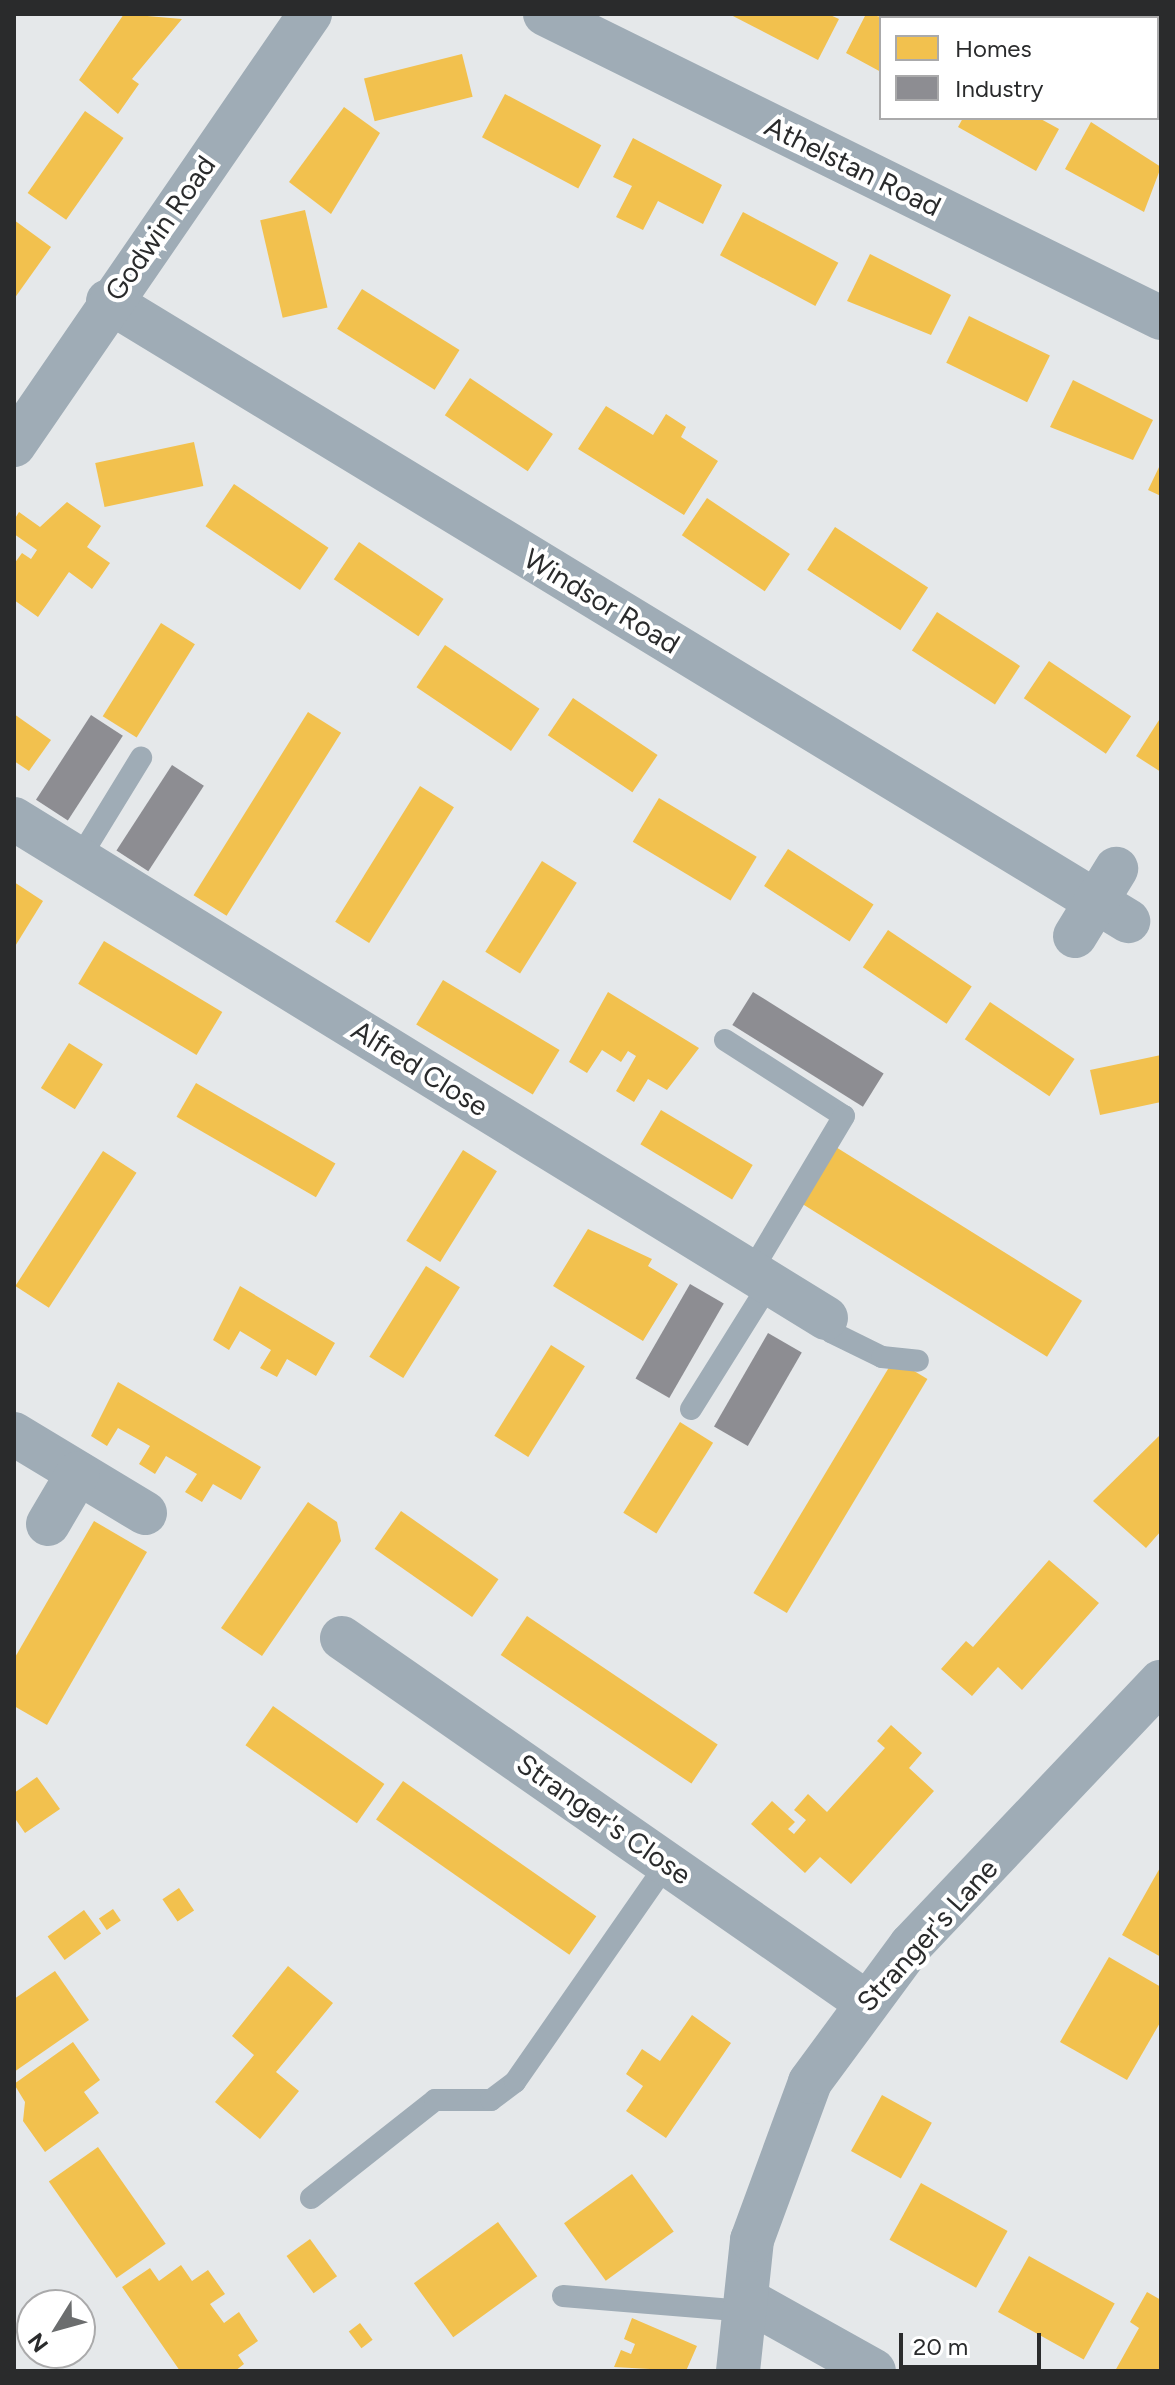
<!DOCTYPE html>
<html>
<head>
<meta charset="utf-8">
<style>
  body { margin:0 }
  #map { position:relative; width:1175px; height:2385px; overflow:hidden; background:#e5e8ea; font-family:Figtree,sans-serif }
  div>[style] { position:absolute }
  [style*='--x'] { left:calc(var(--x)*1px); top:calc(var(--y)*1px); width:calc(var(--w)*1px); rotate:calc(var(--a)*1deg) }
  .homes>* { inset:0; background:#f2c14e; transform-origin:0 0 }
  .industry>* { inset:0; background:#8d8d92; transform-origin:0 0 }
  .service>* { height:22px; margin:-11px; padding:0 11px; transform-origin:11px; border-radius:11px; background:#9facb6 }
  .minor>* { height:44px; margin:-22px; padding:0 22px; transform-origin:22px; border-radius:22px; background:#9facb6 }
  span { translate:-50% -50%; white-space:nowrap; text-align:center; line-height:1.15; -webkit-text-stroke:8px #fff; paint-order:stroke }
  .street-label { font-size:28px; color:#2a2b2c }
  .frame { position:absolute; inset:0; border:16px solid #2a2b2c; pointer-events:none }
  .legend { position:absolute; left:879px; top:16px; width:280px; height:104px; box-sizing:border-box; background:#fff; border:2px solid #aaaaab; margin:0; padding:10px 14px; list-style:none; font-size:24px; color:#2a2b2c }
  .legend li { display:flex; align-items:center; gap:16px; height:40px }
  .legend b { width:40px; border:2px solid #aaaaab }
  .north { position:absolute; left:16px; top:2289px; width:80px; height:80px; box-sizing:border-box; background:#fff; border:2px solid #aaaaab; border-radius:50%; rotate:233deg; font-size:22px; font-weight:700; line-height:32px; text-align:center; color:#2a2b2c }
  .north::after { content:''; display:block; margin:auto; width:28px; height:36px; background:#6b6d6e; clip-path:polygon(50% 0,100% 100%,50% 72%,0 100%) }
  .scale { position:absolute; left:899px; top:2333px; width:142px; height:36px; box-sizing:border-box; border:4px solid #2a2b2c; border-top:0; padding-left:10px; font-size:24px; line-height:28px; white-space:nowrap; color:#2a2b2c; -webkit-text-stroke:6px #fff; paint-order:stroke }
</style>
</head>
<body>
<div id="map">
  <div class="homes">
    <i style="clip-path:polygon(124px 14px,182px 19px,132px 79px,139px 84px,118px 114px,79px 80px)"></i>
    <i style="clip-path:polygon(729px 14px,828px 14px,839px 19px,818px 60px)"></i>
    <i style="clip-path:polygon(866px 14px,887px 18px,881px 18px,881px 72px,846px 53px)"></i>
    <i style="left:462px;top:54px;width:44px;height:101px;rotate:76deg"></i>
    <i style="left:505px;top:94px;width:109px;height:49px;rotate:28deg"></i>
    <i style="clip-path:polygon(344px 107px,380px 133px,331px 214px,289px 182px)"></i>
    <i style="left:85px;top:111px;width:47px;height:100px;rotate:35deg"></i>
    <i style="clip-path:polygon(963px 118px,1039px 118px,1059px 129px,1036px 171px,958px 127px)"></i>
    <i style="clip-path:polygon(1091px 122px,1161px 167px,1144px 212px,1065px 169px)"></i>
    <i style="clip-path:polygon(633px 138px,722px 185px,703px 224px,658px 201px,643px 230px,616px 217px,632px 186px,613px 177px)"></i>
    <i style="left:305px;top:210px;width:100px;height:46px;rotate:77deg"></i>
    <i style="left:743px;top:212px;width:108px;height:49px;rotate:28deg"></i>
    <i style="clip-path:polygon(14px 220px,51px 247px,14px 299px)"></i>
    <i style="clip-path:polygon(870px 254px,951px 295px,931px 335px,847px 301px)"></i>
    <i style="left:362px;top:289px;width:115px;height:47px;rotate:32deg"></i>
    <i style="left:969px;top:316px;width:90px;height:52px;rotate:26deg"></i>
    <i style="left:470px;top:378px;width:100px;height:45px;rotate:34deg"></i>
    <i style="clip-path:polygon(1073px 380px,1153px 420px,1133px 460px,1050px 427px)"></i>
    <i style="clip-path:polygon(606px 406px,653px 435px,666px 414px,686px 427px,681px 437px,718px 461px,684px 515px,578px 449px)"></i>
    <i style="left:194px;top:442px;width:45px;height:101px;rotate:78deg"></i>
    <i style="clip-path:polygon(1161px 463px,1161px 496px,1148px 490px)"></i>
    <i style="left:234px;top:484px;width:114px;height:51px;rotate:34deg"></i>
    <i style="left:707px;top:498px;width:100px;height:45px;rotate:34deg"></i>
    <i style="clip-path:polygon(67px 502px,101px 526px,87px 547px,110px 563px,92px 589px,69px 572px,38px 617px,14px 600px,14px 564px,22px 553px,31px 559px,37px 550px,14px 534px,14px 520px,19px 512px,40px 527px)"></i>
    <i style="left:835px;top:527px;width:111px;height:51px;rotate:33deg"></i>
    <i style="left:359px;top:542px;width:102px;height:45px;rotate:34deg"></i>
    <i style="left:937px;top:612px;width:99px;height:46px;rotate:33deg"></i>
    <i style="left:161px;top:623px;width:40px;height:110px;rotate:32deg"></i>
    <i style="left:445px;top:645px;width:114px;height:51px;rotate:34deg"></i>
    <i style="left:1049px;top:661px;width:99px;height:45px;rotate:34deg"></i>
    <i style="left:573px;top:698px;width:102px;height:45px;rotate:34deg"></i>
    <i style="left:308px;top:712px;width:39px;height:216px;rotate:32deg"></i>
    <i style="clip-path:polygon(14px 714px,51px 740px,29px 771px,14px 761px)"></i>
    <i style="clip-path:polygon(1161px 717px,1161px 772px,1136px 756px)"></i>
    <i style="left:420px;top:786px;width:40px;height:160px;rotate:32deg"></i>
    <i style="left:659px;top:798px;width:114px;height:51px;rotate:31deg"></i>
    <i style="left:788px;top:849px;width:102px;height:44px;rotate:33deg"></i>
    <i style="left:542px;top:861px;width:41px;height:107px;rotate:32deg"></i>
    <i style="clip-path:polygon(14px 882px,43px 901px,14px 948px)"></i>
    <i style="left:888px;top:930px;width:101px;height:45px;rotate:34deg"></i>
    <i style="left:104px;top:941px;width:138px;height:50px;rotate:31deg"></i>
    <i style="left:443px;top:980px;width:136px;height:52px;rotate:31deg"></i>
    <i style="clip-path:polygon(608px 992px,699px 1048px,667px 1090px,648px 1079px,634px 1102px,616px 1091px,636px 1056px,628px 1051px,621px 1062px,602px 1050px,587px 1073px,569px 1062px)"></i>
    <i style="left:990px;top:1002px;width:102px;height:45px;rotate:34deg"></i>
    <i style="left:69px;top:1043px;width:40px;height:53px;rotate:32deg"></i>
    <i style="clip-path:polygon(1161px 1055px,1161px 1102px,1100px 1115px,1090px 1070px)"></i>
    <i style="left:196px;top:1083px;width:161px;height:39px;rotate:30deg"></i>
    <i style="left:661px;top:1110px;width:107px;height:40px;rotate:31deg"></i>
    <i style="left:831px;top:1144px;width:296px;height:66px;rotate:32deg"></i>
    <i style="left:463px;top:1150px;width:40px;height:107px;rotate:32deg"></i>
    <i style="left:103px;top:1151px;width:40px;height:161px;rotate:33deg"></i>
    <i style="clip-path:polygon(588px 1229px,652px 1259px,648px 1266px,678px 1284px,643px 1341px,553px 1286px)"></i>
    <i style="left:426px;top:1266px;width:40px;height:107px;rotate:32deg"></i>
    <i style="clip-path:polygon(240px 1286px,335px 1343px,316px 1376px,287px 1359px,277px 1377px,260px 1368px,271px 1350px,240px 1331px,229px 1350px,213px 1340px)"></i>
    <i style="left:551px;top:1345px;width:40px;height:107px;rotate:32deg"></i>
    <i style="left:894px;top:1359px;width:39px;height:273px;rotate:31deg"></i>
    <i style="clip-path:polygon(118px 1382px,261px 1467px,241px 1500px,213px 1484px,202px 1502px,185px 1492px,197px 1474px,166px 1456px,155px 1474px,139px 1464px,150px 1446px,118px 1428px,107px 1446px,91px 1436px)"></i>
    <i style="left:680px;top:1422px;width:39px;height:107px;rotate:32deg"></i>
    <i style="clip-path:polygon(1161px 1434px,1161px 1531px,1146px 1548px,1093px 1501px)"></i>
    <i style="clip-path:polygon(308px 1502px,337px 1522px,341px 1541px,262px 1656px,221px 1628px)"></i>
    <i style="left:401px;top:1511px;width:119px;height:46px;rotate:35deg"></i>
    <i style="clip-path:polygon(94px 1521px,147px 1552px,47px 1725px,14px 1706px,14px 1659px)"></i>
    <i style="clip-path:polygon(1049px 1560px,1099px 1603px,1022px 1690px,998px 1667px,972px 1696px,941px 1669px,966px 1641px,973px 1647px)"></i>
    <i style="left:527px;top:1616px;width:230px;height:47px;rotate:34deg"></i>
    <i style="left:273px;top:1706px;width:136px;height:48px;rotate:35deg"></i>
    <i style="clip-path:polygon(891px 1725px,922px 1753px,909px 1768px,934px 1791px,851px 1884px,820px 1857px,805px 1873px,751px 1824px,772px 1801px,795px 1822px,788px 1829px,794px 1834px,806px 1820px,794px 1810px,808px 1794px,827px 1812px,885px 1748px,877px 1741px)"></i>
    <i style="clip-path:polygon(37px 1777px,60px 1809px,25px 1833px,14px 1817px,14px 1793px)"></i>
    <i style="left:403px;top:1781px;width:236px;height:47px;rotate:35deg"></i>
    <i style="clip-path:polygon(1161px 1866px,1161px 1957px,1122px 1935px)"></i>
    <i style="left:179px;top:1888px;width:27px;height:20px;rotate:56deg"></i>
    <i style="left:113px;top:1909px;width:14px;height:17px;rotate:56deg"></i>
    <i style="left:84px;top:1910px;width:29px;height:45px;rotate:54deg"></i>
    <i style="clip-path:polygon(1109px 1957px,1161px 1987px,1161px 2021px,1127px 2080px,1060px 2042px)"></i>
    <i style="clip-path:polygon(288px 1966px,333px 2003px,276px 2072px,299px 2091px,260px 2139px,215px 2102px,254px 2055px,232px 2036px)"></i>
    <i style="clip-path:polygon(55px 1971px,89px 2020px,14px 2072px,14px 1999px)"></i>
    <i style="clip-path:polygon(692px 2015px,731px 2043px,666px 2138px,626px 2111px,643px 2086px,626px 2074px,642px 2049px,660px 2061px)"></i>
    <i style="clip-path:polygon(73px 2042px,100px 2080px,84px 2092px,99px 2113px,45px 2152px,23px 2121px,25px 2102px,14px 2084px)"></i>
    <i style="left:882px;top:2095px;width:57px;height:64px;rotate:29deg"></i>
    <i style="left:98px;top:2147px;width:118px;height:60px;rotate:55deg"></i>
    <i style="left:632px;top:2174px;width:71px;height:84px;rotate:54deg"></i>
    <i style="left:921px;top:2183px;width:99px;height:65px;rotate:29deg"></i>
    <i style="left:498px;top:2222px;width:67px;height:104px;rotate:54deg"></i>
    <i style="left:310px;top:2239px;width:46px;height:29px;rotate:54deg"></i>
    <i style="left:1029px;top:2256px;width:98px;height:64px;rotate:29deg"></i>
    <i style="clip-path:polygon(181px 2265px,192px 2281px,208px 2270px,225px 2294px,210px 2304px,224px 2323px,239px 2312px,258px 2341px,238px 2355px,244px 2364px,235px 2371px,180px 2371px,122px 2287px,150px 2268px,159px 2281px)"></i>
    <i style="clip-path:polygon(1147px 2292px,1161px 2300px,1161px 2371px,1115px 2371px,1139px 2328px,1130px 2322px)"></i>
    <i style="clip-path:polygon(632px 2318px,697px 2346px,686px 2371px,614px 2367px,621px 2350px,631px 2354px,635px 2344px,624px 2339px)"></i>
    <i style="left:360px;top:2323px;width:21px;height:14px;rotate:53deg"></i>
  </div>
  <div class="industry">
    <i style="left:91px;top:715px;width:38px;height:101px;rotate:33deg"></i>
    <i style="left:172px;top:765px;width:38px;height:102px;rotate:33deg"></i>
    <i style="left:753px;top:992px;width:154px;height:39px;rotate:32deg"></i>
    <i style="left:690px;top:1284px;width:39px;height:109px;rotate:30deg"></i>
    <i style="left:768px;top:1333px;width:39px;height:108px;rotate:30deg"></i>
  </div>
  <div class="service">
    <i style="--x:79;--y:859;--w:119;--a:-58.5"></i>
    <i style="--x:725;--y:1040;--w:141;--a:32.6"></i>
    <i style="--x:844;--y:1116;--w:182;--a:120.8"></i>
    <i style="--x:826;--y:1318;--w:15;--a:70"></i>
    <i style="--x:831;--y:1332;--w:57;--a:26.1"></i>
    <i style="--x:882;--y:1357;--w:36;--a:6"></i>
    <i style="--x:691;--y:1409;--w:147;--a:-58"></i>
    <i style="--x:311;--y:2198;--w:158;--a:-38.3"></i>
    <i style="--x:435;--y:2100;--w:56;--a:0"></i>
    <i style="--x:491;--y:2100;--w:30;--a:-37"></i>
    <i style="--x:515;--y:2082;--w:268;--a:-55.2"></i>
    <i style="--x:563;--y:2296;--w:185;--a:4.7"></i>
  </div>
  <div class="minor">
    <i style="--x:545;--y:14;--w:687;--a:26.27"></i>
    <i style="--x:108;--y:301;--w:1194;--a:31.29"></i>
    <i style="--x:14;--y:445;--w:523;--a:-55.52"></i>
    <i style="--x:14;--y:819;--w:953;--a:31.57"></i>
    <i style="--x:1075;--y:936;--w:79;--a:-58.5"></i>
    <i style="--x:14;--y:1434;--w:153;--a:31.1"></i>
    <i style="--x:48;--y:1524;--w:59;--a:-59.5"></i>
    <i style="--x:342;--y:1638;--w:636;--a:34.81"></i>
    <i style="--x:749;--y:2301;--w:143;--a:29.2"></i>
    <i style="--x:738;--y:2371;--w:132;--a:-83.9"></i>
    <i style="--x:752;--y:2240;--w:168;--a:-69.8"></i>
    <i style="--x:810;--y:2082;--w:170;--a:-53.6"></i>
    <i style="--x:911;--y:1945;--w:363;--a:-46.5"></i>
  </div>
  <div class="street-label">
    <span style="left:853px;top:166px;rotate:26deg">Athelstan Road</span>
    <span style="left:160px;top:228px;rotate:-55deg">Godwin Road</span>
    <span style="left:602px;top:601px;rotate:31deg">Windsor Road</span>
    <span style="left:420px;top:1068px;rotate:32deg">Alfred Close</span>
    <span style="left:604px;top:1819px;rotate:35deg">Stranger's Close</span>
    <span style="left:927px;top:1935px;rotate:-48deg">Stranger's Lane</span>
  </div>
  <div class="frame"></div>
  <ul class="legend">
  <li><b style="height:22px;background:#f2c14e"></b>Homes</li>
  <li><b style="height:22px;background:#8d8d92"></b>Industry</li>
  </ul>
  <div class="north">N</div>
  <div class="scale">20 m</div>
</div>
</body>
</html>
